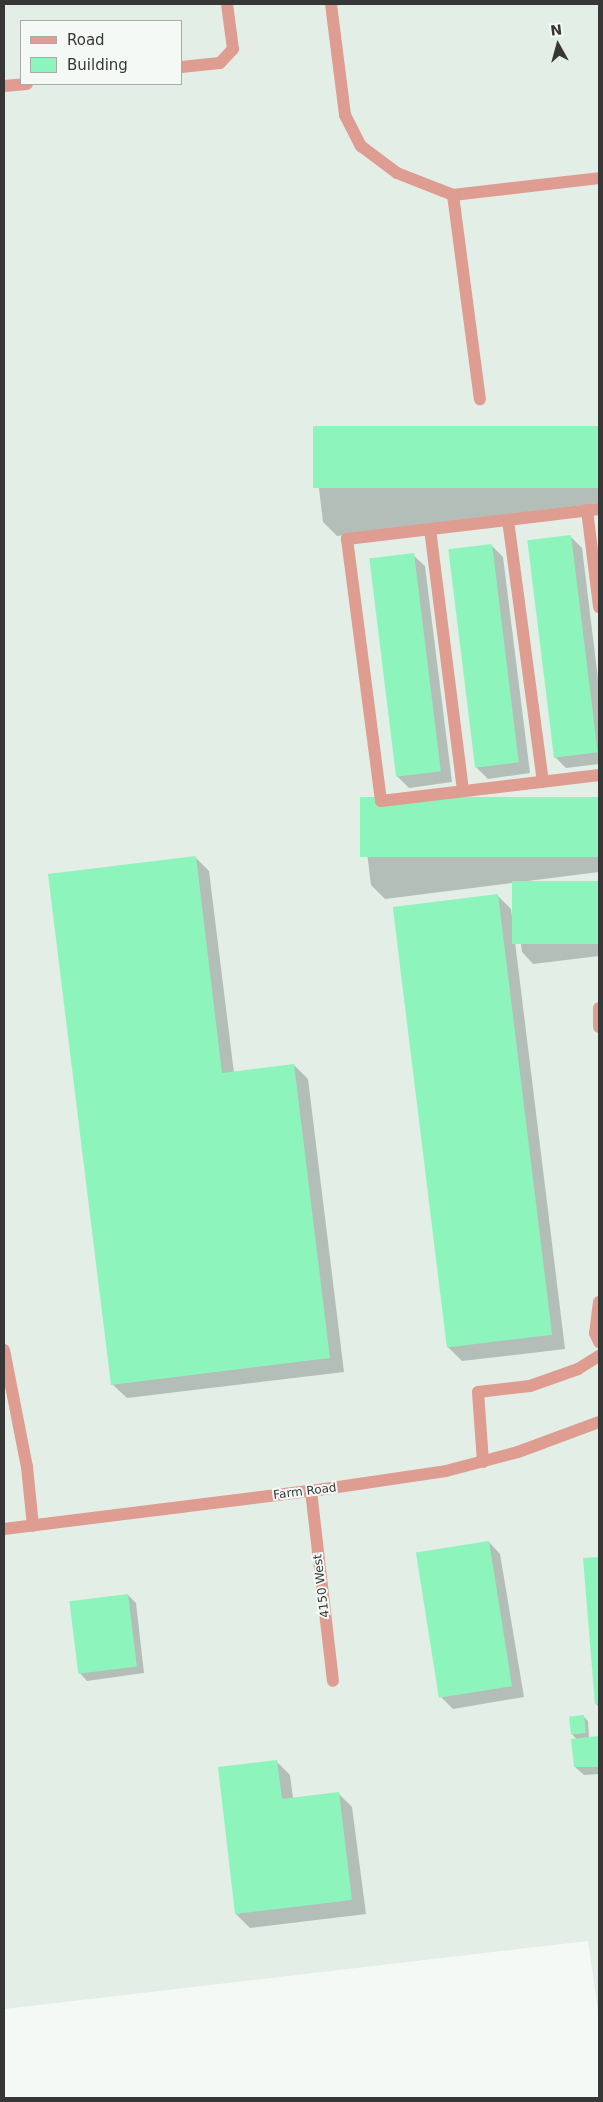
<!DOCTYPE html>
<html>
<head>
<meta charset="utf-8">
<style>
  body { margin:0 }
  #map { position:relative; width:603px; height:2102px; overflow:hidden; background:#f4f9f6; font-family:"DejaVu Sans",sans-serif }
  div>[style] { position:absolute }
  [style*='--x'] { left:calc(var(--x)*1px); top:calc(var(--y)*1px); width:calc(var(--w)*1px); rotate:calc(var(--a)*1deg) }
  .built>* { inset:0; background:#e2eee6 }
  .shadow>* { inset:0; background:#0003 }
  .building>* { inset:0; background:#8df4bc; transform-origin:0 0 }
  .service>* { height:12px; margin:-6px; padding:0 6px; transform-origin:6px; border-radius:6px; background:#df9c91 }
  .minor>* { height:12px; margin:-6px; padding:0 6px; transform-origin:6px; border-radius:6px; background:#df9c91 }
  span { translate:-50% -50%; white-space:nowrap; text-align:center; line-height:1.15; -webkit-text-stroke:4px #f4f9f6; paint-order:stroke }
  .street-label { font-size:12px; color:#363736 }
  .frame { position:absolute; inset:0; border:5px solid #363736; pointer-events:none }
  .legend { position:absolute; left:20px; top:20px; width:162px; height:65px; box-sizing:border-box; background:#f4f9f6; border:1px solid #a8aba9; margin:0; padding:6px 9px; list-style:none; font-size:15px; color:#363736 }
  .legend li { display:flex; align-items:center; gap:10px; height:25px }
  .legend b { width:25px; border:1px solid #a8aba9 }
  .north { position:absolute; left:533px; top:20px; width:50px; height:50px; -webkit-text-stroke:4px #f4f9f6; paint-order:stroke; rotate:353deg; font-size:14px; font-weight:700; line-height:20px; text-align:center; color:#363736 }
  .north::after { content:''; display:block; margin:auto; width:18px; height:22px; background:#363736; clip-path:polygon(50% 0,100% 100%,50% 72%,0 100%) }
</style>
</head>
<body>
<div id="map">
  <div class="built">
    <i style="clip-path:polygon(evenodd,4px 4px,599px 4px,599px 2018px,588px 1941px,4px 2009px,4px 4px,21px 21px,181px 21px,181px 84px,21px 84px,21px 21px)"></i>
  </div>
  <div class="shadow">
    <i style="clip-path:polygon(599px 428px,599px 503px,337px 536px,323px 522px,316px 463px)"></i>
    <i style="clip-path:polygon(570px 536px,582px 548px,599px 687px,599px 764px,566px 768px,555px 757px)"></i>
    <i style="clip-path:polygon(492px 546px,503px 557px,530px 773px,488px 779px,476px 767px)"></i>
    <i style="clip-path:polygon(413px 555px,425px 566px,452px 782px,409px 788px,397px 776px)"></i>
    <i style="clip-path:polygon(599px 799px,599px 872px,385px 899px,371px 885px,364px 828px)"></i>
    <i style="clip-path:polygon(195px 857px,209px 871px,234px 1073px,294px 1065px,308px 1079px,344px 1372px,127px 1398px,112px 1384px)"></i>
    <i style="clip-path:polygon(599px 882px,599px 956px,533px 964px,522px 952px,514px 892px)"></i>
    <i style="clip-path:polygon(497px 895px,511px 909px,565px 1349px,462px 1361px,448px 1347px)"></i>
    <i style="clip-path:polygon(489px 1542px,500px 1554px,524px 1697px,453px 1709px,441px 1697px)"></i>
    <i style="clip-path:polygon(599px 1558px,599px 1707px,596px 1704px,585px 1559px)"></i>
    <i style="clip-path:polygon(128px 1595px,136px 1603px,144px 1673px,87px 1681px,79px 1672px)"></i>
    <i style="clip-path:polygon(584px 1717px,588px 1721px,589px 1738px,599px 1737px,599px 1774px,584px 1775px,575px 1767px,577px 1740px,572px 1734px)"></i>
    <i style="clip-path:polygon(276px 1761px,290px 1775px,293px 1798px,338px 1793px,352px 1807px,366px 1914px,250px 1928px,236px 1914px)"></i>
  </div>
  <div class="building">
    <i style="left:599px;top:426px;width:62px;height:286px;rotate:90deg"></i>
    <i style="left:571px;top:535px;width:219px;height:44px;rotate:83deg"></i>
    <i style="left:492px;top:544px;width:220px;height:44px;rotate:83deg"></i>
    <i style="left:414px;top:553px;width:220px;height:45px;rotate:83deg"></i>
    <i style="left:599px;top:797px;width:60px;height:239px;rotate:90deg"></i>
    <i style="clip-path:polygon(196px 856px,222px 1073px,294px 1064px,330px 1358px,111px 1385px,48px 874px)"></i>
    <i style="left:599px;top:881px;width:63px;height:87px;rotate:90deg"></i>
    <i style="left:498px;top:894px;width:444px;height:106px;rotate:83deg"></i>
    <i style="left:489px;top:1541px;width:147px;height:74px;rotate:81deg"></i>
    <i style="clip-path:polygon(599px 1557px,599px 1704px,595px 1704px,583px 1558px)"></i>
    <i style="left:128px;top:1594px;width:73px;height:59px;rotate:83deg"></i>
    <i style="left:584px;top:1715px;width:18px;height:15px;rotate:84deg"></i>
    <i style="clip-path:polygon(599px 1736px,599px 1767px,574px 1767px,571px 1739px)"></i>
    <i style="clip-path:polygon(277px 1760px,282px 1799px,339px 1792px,352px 1900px,235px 1914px,218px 1767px)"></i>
  </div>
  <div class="service">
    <i style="--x:331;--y:4;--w:112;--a:82.8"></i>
    <i style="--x:345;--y:115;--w:35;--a:63"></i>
    <i style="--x:361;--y:146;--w:45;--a:36.9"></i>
    <i style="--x:397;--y:173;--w:60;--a:21.4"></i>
    <i style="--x:453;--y:195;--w:147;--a:-6.6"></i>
    <i style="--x:181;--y:67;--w:39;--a:-6"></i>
    <i style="--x:220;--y:63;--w:19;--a:-47"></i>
    <i style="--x:233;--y:49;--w:45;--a:-97.6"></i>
    <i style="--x:4;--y:86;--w:23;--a:-5"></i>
    <i style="--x:453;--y:195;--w:206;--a:82.5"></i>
    <i style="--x:599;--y:509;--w:254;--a:173.2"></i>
    <i style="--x:347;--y:539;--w:264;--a:82.6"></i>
    <i style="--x:381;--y:801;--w:220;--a:-6.8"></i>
    <i style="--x:587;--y:510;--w:98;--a:82.9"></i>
    <i style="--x:508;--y:520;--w:264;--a:82.4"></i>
    <i style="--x:430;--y:529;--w:264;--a:82.8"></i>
    <i style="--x:599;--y:1008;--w:19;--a:90"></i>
    <i style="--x:599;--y:1302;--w:31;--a:97"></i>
    <i style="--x:595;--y:1333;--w:10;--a:66"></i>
    <i style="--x:4;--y:1350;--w:119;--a:78.9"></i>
    <i style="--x:27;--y:1467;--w:59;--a:84.2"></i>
    <i style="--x:483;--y:1462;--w:70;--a:-94.1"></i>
    <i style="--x:478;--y:1392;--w:52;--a:-6.6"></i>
    <i style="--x:530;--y:1386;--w:51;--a:-19.5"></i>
    <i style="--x:578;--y:1369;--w:25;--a:-32"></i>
  </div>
  <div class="minor">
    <i style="--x:311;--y:1491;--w:191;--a:83.4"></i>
    <i style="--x:4;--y:1529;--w:309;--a:-7.1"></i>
    <i style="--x:311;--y:1491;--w:136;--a:-8.4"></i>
    <i style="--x:446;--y:1471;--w:74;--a:-14.8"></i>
    <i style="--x:518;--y:1452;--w:86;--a:-20.3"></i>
  </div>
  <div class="street-label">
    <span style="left:305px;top:1492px;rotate:-7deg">Farm Road</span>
    <span style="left:322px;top:1586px;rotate:-97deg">4150 West</span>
  </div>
  <div class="frame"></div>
  <ul class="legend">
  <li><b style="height:6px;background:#df9c91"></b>Road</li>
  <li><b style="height:14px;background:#8df4bc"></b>Building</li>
  </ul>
  <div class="north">N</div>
</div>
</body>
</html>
